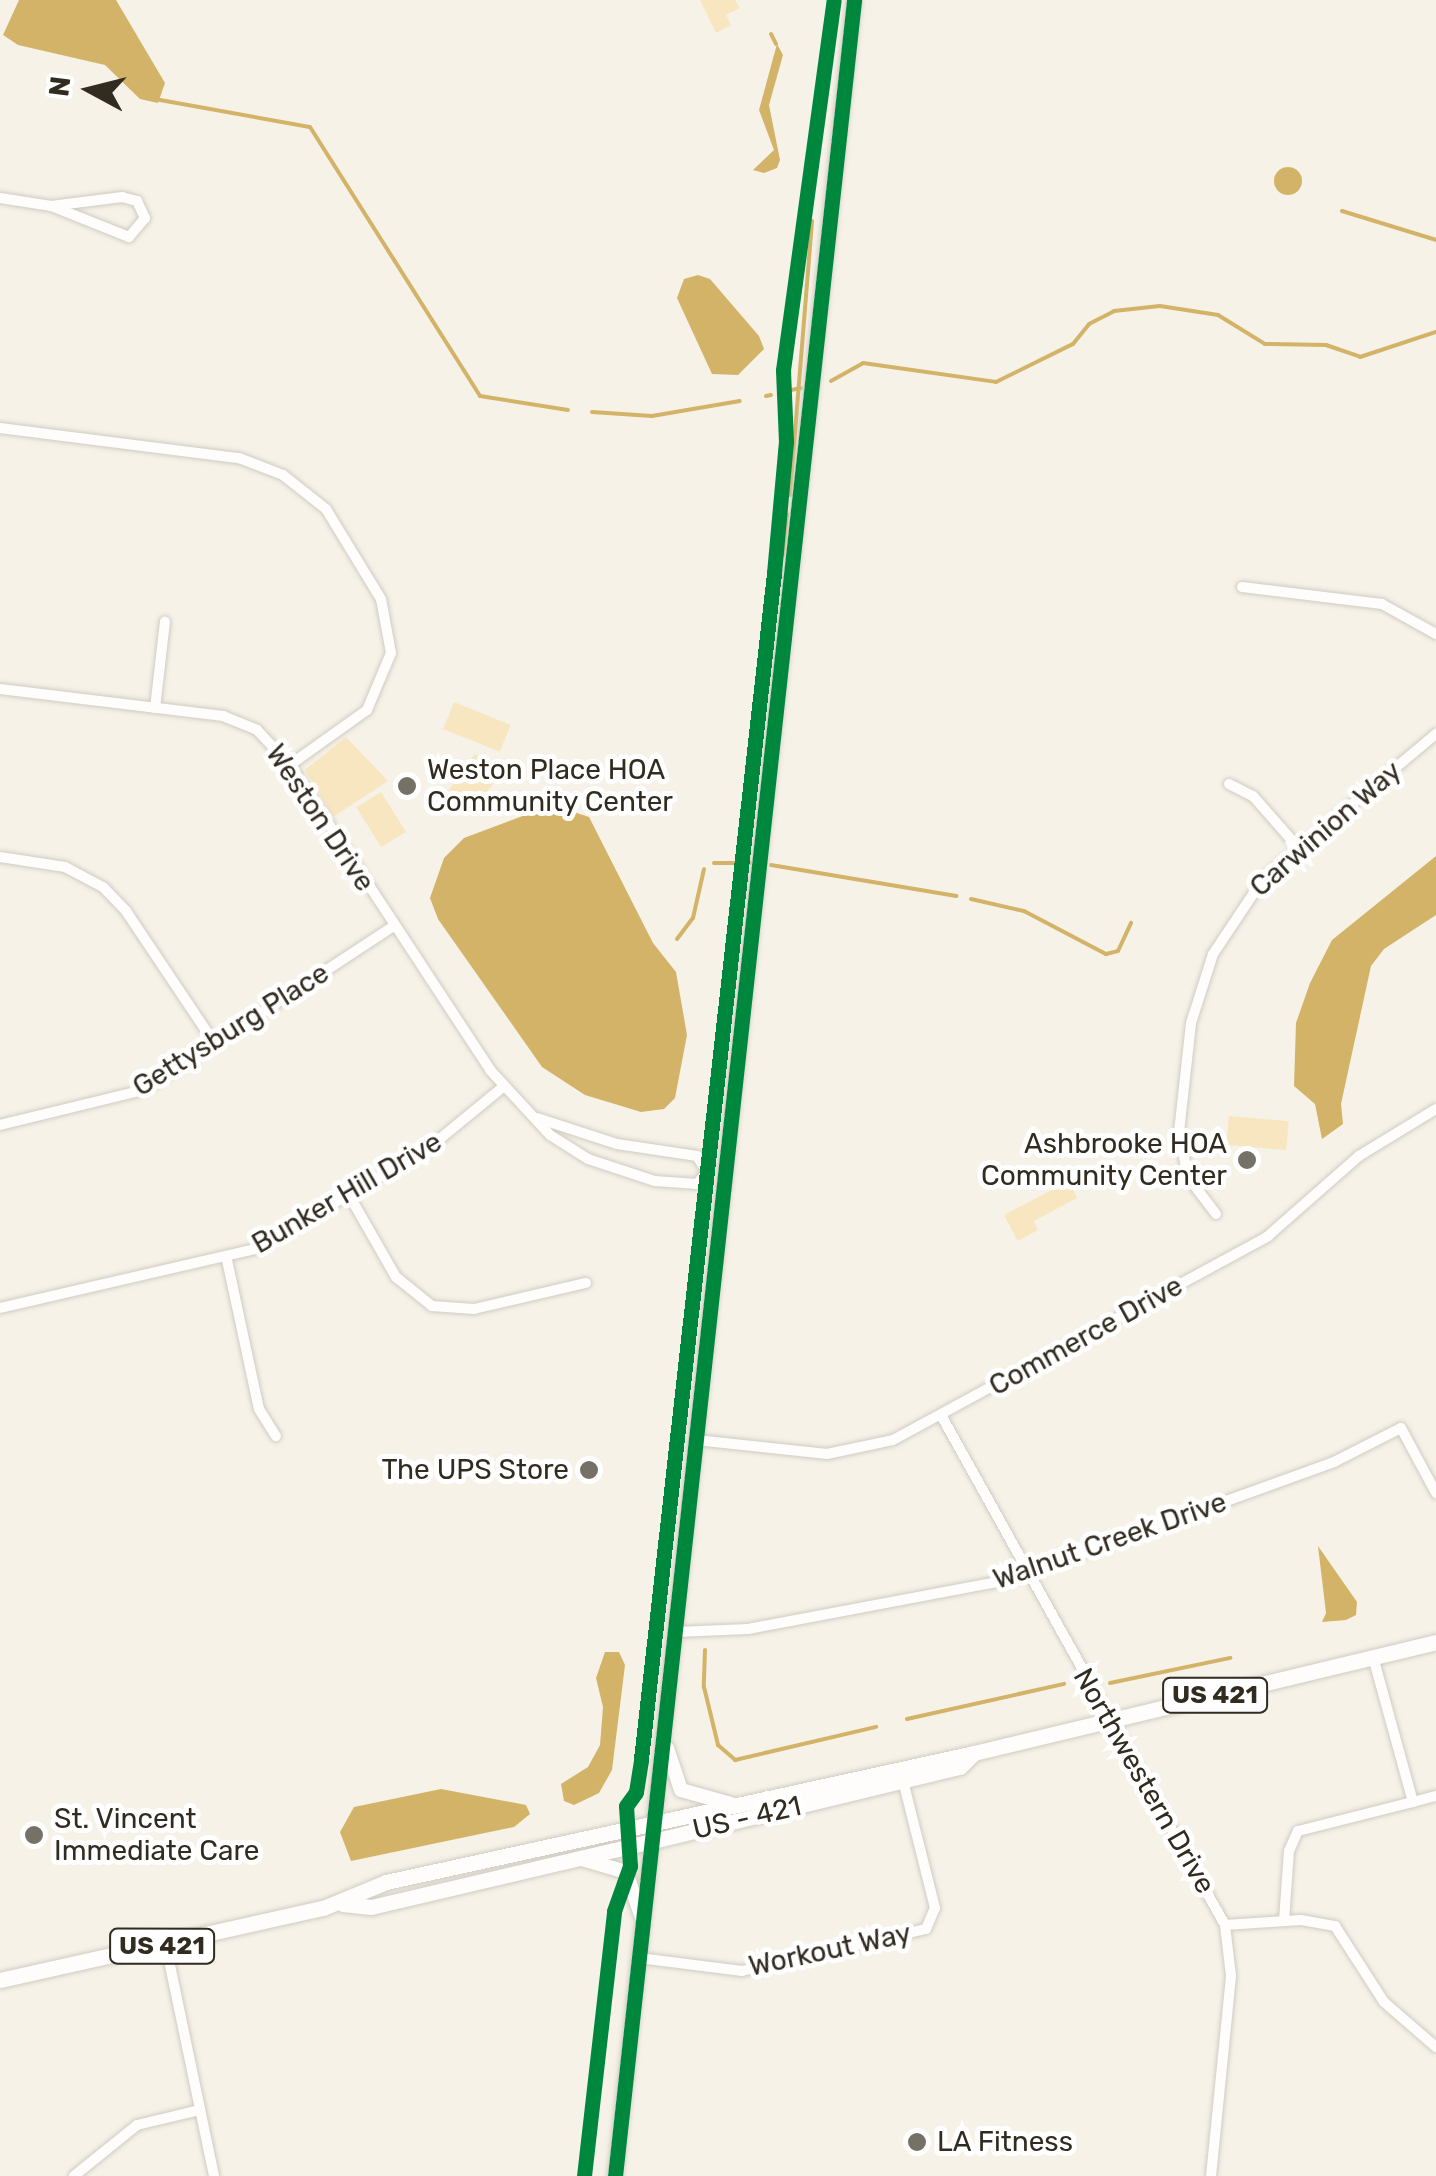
<!DOCTYPE html>
<html>
<head>
<meta charset="utf-8">
<style>
  body { margin:0 }
  #map { position:relative; width:1436px; height:2176px; overflow:hidden; background:#f6f2e8; font-family:Rubik,sans-serif }
  div>[style] { position:absolute }
  [style*='--x'] { left:calc(var(--x)*1px); top:calc(var(--y)*1px); width:calc(var(--w)*1px); rotate:calc(var(--a)*1deg) }
  .green>* { inset:0; background:#f8e6c0; transform-origin:0 0 }
  .water>* { inset:0; background:#d3b368 }
  .round { border-radius:50% }
  .stream>* { height:4px; margin:-2px; padding:0 2px; transform-origin:2px; border-radius:2px; background:#d3b368 }
  .roads { filter:drop-shadow(0 0 2px #d0ccc2) drop-shadow(0 0 2px #d0ccc2) }
  .street>* { height:10px; margin:-5px; padding:0 5px; transform-origin:5px; border-radius:5px; background:#fefdfc }
  .secondary>* { height:14px; margin:-7px; padding:0 7px; transform-origin:7px; border-radius:7px; background:#fefdfc }
  .primary>* { height:15px; margin:-7.5px; padding:0 7.5px; transform-origin:7.5px; border-radius:7.5px; background:#fefdfc }
  .cycleway>* { height:15px; margin:-7.5px; padding:0 7.5px; transform-origin:7.5px; border-radius:7.5px; background:#00873e }
  .dots>* { width:28px; height:28px; translate:-50% -50%; box-sizing:border-box; border:5px solid #fff; border-radius:50% }
  span { translate:-50% -50%; white-space:nowrap; text-align:center; line-height:1.15; -webkit-text-stroke:10px #fff; paint-order:stroke }
  .shield-label span { padding:2px 8px; background:#fff; border:2px solid; border-radius:8px; -webkit-text-stroke-width:0 }
  .shield-label { font-size:25px; color:#312b20; font-weight:700 }
  .poi-label { font-size:28px; color:#312b20 }
  .left { translate:0 -50%; text-align:left }
  .right { translate:-100% -50%; text-align:right }
  .street-label { font-size:28px; color:#312b20 }
  .north { position:absolute; left:40px; top:40px; width:100px; height:100px; -webkit-text-stroke:8px #fff; paint-order:stroke; rotate:277deg; font-size:28px; font-weight:700; line-height:40px; text-align:center; color:#312b20 }
  .north::after { content:''; display:block; margin:auto; width:35px; height:45px; background:#312b20; clip-path:polygon(50% 0,100% 100%,50% 72%,0 100%) }
</style>
</head>
<body>
<div id="map">
  <div class="green">
    <i style="clip-path:polygon(700px 0,735px 0,740px 8px,726px 15px,731px 25px,716px 33px)"></i>
    <i style="left:454px;top:702px;width:61px;height:29px;rotate:22deg"></i>
    <i style="clip-path:polygon(346px 737px,388px 781px,333px 817px,305px 770px)"></i>
    <i style="left:475px;top:754px;width:32px;height:45px;rotate:36deg"></i>
    <i style="left:381px;top:792px;width:47px;height:29px;rotate:58deg"></i>
    <i style="left:1229px;top:1116px;width:60px;height:29px;rotate:5deg"></i>
    <i style="clip-path:polygon(1069px 1181px,1077px 1198px,1034px 1221px,1038px 1230px,1018px 1241px,1004px 1215px)"></i>
  </div>
  <div class="water">
    <i style="clip-path:polygon(19px 0,116px 0,165px 83px,158px 103px,140px 99px,105px 65px,18px 45px,3px 35px)"></i>
    <i style="clip-path:polygon(777px 44px,783px 55px,769px 105px,780px 160px,777px 168px,764px 173px,753px 170px,774px 150px,759px 110px)"></i>
    <i class="round" style="left:1274px;top:167px;width:28px;height:28px"></i>
    <i style="clip-path:polygon(698px 275px,710px 279px,759px 336px,764px 349px,738px 375px,712px 374px,677px 298px,684px 279px)"></i>
    <i style="clip-path:polygon(552px 805px,589px 817px,653px 943px,676px 972px,687px 1035px,675px 1098px,664px 1109px,641px 1112px,585px 1095px,542px 1067px,438px 919px,430px 898px,444px 858px,464px 838px)"></i>
    <i style="clip-path:polygon(1436px 856px,1436px 915px,1384px 949px,1371px 966px,1341px 1104px,1343px 1124px,1322px 1139px,1315px 1104px,1294px 1086px,1296px 1023px,1310px 983px,1332px 940px)"></i>
    <i style="clip-path:polygon(1318px 1546px,1357px 1602px,1356px 1615px,1346px 1620px,1322px 1622px,1326px 1613px)"></i>
    <i style="clip-path:polygon(605px 1652px,619px 1652px,625px 1665px,612px 1770px,599px 1793px,574px 1805px,564px 1801px,561px 1784px,588px 1767px,600px 1745px,603px 1707px,596px 1678px)"></i>
    <i style="clip-path:polygon(441px 1789px,526px 1805px,530px 1814px,514px 1827px,351px 1861px,340px 1832px,354px 1807px)"></i>
  </div>
  <div class="stream">
    <i style="--x:771;--y:34;--w:11;--a:63"></i>
    <i style="--x:160;--y:100;--w:152;--a:10.2"></i>
    <i style="--x:310;--y:127;--w:318;--a:57.7"></i>
    <i style="--x:480;--y:396;--w:89;--a:9"></i>
    <i style="--x:1342;--y:211;--w:98;--a:17.1"></i>
    <i style="--x:831;--y:381;--w:37;--a:-29"></i>
    <i style="--x:863;--y:363;--w:134;--a:8.1"></i>
    <i style="--x:996;--y:382;--w:86;--a:-26.3"></i>
    <i style="--x:1073;--y:344;--w:26;--a:-51"></i>
    <i style="--x:1089;--y:324;--w:28;--a:-27"></i>
    <i style="--x:1114;--y:311;--w:46;--a:-6.2"></i>
    <i style="--x:1160;--y:306;--w:59;--a:8.8"></i>
    <i style="--x:1218;--y:315;--w:55;--a:31.7"></i>
    <i style="--x:1265;--y:344;--w:61;--a:0.9"></i>
    <i style="--x:1326;--y:345;--w:36;--a:19"></i>
    <i style="--x:1360;--y:357;--w:80;--a:-18.2"></i>
    <i style="--x:791;--y:390;--w:10;--a:-11"></i>
    <i style="--x:766;--y:396;--w:5;--a:-11"></i>
    <i style="--x:592;--y:412;--w:60;--a:3.8"></i>
    <i style="--x:652;--y:416;--w:89;--a:-9.7"></i>
    <i style="--x:790;--y:495;--w:275;--a:-85.4"></i>
    <i style="--x:783;--y:555;--w:41;--a:-84.4"></i>
    <i style="--x:714;--y:863;--w:37;--a:0"></i>
    <i style="--x:771;--y:865;--w:188;--a:9.5"></i>
    <i style="--x:971;--y:899;--w:54;--a:12.8"></i>
    <i style="--x:1024;--y:911;--w:93;--a:27.7"></i>
    <i style="--x:1106;--y:954;--w:12;--a:-14"></i>
    <i style="--x:1118;--y:951;--w:31;--a:-65"></i>
    <i style="--x:677;--y:939;--w:26;--a:-53"></i>
    <i style="--x:693;--y:918;--w:50;--a:-77.3"></i>
    <i style="--x:705;--y:1650;--w:37;--a:92"></i>
    <i style="--x:704;--y:1687;--w:60;--a:76.4"></i>
    <i style="--x:718;--y:1745;--w:23;--a:41"></i>
    <i style="--x:735;--y:1760;--w:145;--a:-13.2"></i>
    <i style="--x:1110;--y:1683;--w:123;--a:-11.8"></i>
    <i style="--x:907;--y:1719;--w:161;--a:-12.6"></i>
  </div>
  <div class="roads">
    <div class="street">
      <i style="--x:122;--y:197;--w:16;--a:15"></i>
      <i style="--x:137;--y:201;--w:19;--a:65"></i>
      <i style="--x:145;--y:218;--w:25;--a:130"></i>
      <i style="--x:129;--y:237;--w:84;--a:-158.3"></i>
      <i style="--x:51;--y:206;--w:72;--a:-7.2"></i>
      <i style="--x:0;--y:198;--w:52;--a:8.9"></i>
      <i style="--x:0;--y:428;--w:241;--a:7.2"></i>
      <i style="--x:239;--y:458;--w:47;--a:21.1"></i>
      <i style="--x:283;--y:475;--w:55;--a:38.3"></i>
      <i style="--x:326;--y:509;--w:105;--a:58.6"></i>
      <i style="--x:381;--y:599;--w:55;--a:79.5"></i>
      <i style="--x:391;--y:653;--w:62;--a:112.8"></i>
      <i style="--x:367;--y:710;--w:95;--a:144.5"></i>
      <i style="--x:1242;--y:587;--w:141;--a:6.9"></i>
      <i style="--x:1382;--y:604;--w:62;--a:29.1"></i>
      <i style="--x:0;--y:689;--w:225;--a:6.9"></i>
      <i style="--x:223;--y:716;--w:37;--a:22"></i>
      <i style="--x:257;--y:730;--w:48;--a:46.7"></i>
      <i style="--x:290;--y:765;--w:365;--a:56.7"></i>
      <i style="--x:490;--y:1070;--w:88;--a:47.3"></i>
      <i style="--x:550;--y:1135;--w:45;--a:32.3"></i>
      <i style="--x:588;--y:1159;--w:71;--a:18.2"></i>
      <i style="--x:655;--y:1181;--w:42;--a:4.1"></i>
      <i style="--x:697;--y:1184;--w:16;--a:-50"></i>
      <i style="--x:155;--y:708;--w:87;--a:-83.4"></i>
      <i style="--x:1229;--y:784;--w:27;--a:27"></i>
      <i style="--x:1253;--y:796;--w:67;--a:48.7"></i>
      <i style="--x:0;--y:857;--w:66;--a:8.7"></i>
      <i style="--x:65;--y:867;--w:43;--a:27.8"></i>
      <i style="--x:103;--y:887;--w:33;--a:46"></i>
      <i style="--x:126;--y:911;--w:160;--a:56.2"></i>
      <i style="--x:537;--y:1118;--w:84;--a:18"></i>
      <i style="--x:617;--y:1144;--w:81;--a:8.5"></i>
      <i style="--x:697;--y:1156;--w:19;--a:58"></i>
      <i style="--x:0;--y:1125;--w:148;--a:-13.7"></i>
      <i style="--x:144;--y:1090;--w:299;--a:-33.3"></i>
      <i style="--x:349;--y:1195;--w:95;--a:60.2"></i>
      <i style="--x:396;--y:1277;--w:46;--a:38.9"></i>
      <i style="--x:432;--y:1306;--w:42;--a:4.1"></i>
      <i style="--x:474;--y:1309;--w:115;--a:-13.1"></i>
      <i style="--x:1216;--y:1214;--w:46;--a:-127.1"></i>
      <i style="--x:1188;--y:1177;--w:46;--a:-101.3"></i>
      <i style="--x:1179;--y:1132;--w:110;--a:-83.7"></i>
      <i style="--x:1191;--y:1023;--w:72;--a:-72.3"></i>
      <i style="--x:1213;--y:954;--w:90;--a:-56.3"></i>
      <i style="--x:1263;--y:879;--w:226;--a:-40"></i>
      <i style="--x:227;--y:1260;--w:152;--a:77.9"></i>
      <i style="--x:259;--y:1409;--w:32;--a:58"></i>
      <i style="--x:0;--y:1308;--w:262;--a:-13"></i>
      <i style="--x:255;--y:1249;--w:203;--a:-30.2"></i>
      <i style="--x:430;--y:1147;--w:94;--a:-39.4"></i>
      <i style="--x:941;--y:1415;--w:584;--a:60.89"></i>
      <i style="--x:1225;--y:1925;--w:51;--a:83.3"></i>
      <i style="--x:1231;--y:1976;--w:201;--a:95.7"></i>
      <i style="--x:696;--y:1440;--w:132;--a:6.1"></i>
      <i style="--x:827;--y:1454;--w:67;--a:-12"></i>
      <i style="--x:893;--y:1440;--w:427;--a:-28.5"></i>
      <i style="--x:1268;--y:1236;--w:121;--a:-41.3"></i>
      <i style="--x:1359;--y:1156;--w:90;--a:-31.4"></i>
      <i style="--x:676;--y:1632;--w:72;--a:-2.4"></i>
      <i style="--x:748;--y:1629;--w:265;--a:-10.7"></i>
      <i style="--x:1008;--y:1580;--w:347;--a:-19.9"></i>
      <i style="--x:1334;--y:1462;--w:75;--a:-26.9"></i>
      <i style="--x:1401;--y:1428;--w:74;--a:61.7"></i>
      <i style="--x:1413;--y:1802;--w:24;--a:-15"></i>
      <i style="--x:1284;--y:1920;--w:69;--a:-85.9"></i>
      <i style="--x:1289;--y:1851;--w:22;--a:-66"></i>
      <i style="--x:1298;--y:1831;--w:119;--a:-14.2"></i>
      <i style="--x:1413;--y:1802;--w:150;--a:-105.4"></i>
      <i style="--x:1225;--y:1925;--w:76;--a:-3.8"></i>
      <i style="--x:1301;--y:1920;--w:35;--a:10"></i>
      <i style="--x:1335;--y:1926;--w:90;--a:57.2"></i>
      <i style="--x:1384;--y:2002;--w:69;--a:40.9"></i>
      <i style="--x:166;--y:1946;--w:235;--a:78.2"></i>
      <i style="--x:639;--y:1958;--w:104;--a:7.2"></i>
      <i style="--x:742;--y:1971;--w:189;--a:-12.9"></i>
      <i style="--x:926;--y:1929;--w:23;--a:-67"></i>
      <i style="--x:935;--y:1908;--w:131;--a:-104.1"></i>
      <i style="--x:74;--y:2176;--w:81;--a:-39"></i>
      <i style="--x:137;--y:2125;--w:65;--a:-13.4"></i>
    </div>
    <div class="secondary">
      <i style="--x:667;--y:1748;--w:44;--a:71.6"></i>
      <i style="--x:681;--y:1790;--w:52;--a:15.6"></i>
      <i style="--x:582;--y:1859;--w:46;--a:16.5"></i>
      <i style="--x:626;--y:1872;--w:46;--a:70.8"></i>
      <i style="--x:615;--y:2176;--w:2189;--a:-83.73"></i>
    </div>
    <div class="primary">
      <i style="--x:343;--y:1904;--w:28;--a:6"></i>
      <i style="--x:371;--y:1907;--w:290;--a:-13.2"></i>
      <i style="--x:653;--y:1841;--w:316;--a:-13.6"></i>
      <i style="--x:960;--y:1767;--w:20;--a:-45"></i>
      <i style="--x:0;--y:1980;--w:331;--a:-12.6"></i>
      <i style="--x:323;--y:1908;--w:68;--a:-22.4"></i>
      <i style="--x:386;--y:1882;--w:602;--a:-12.37"></i>
      <i style="--x:974;--y:1753;--w:475;--a:-13.5"></i>
    </div>
  </div>
  <div class="cycleway">
    <i style="--x:584;--y:2176;--w:267;--a:-83.5"></i>
    <i style="--x:614;--y:1911;--w:48;--a:-70.4"></i>
    <i style="--x:630;--y:1866;--w:60;--a:-93.8"></i>
    <i style="--x:626;--y:1806;--w:17;--a:-54"></i>
    <i style="--x:636;--y:1792;--w:33;--a:-81"></i>
    <i style="--x:641;--y:1759;--w:1193;--a:-83.6"></i>
    <i style="--x:774;--y:573;--w:132;--a:-84.8"></i>
    <i style="--x:786;--y:442;--w:72;--a:-92.4"></i>
    <i style="--x:783;--y:370;--w:373;--a:-82.2"></i>
    <i style="--x:615;--y:2176;--w:2189;--a:-83.73"></i>
  </div>
  <div class="dots">
    <i style="left:407px;top:786px;background:#767166"></i>
    <i style="left:1247px;top:1160px;background:#767166"></i>
    <i style="left:589px;top:1470px;background:#767166"></i>
    <i style="left:34px;top:1835px;background:#767166"></i>
    <i style="left:917px;top:2142px;background:#767166"></i>
  </div>
  <div class="shield-label">
    <span style="left:1215px;top:1695px">US 421</span>
    <span style="left:162px;top:1946px">US 421</span>
  </div>
  <div class="poi-label">
    <span class="left" style="left:427px;top:786px">Weston Place HOA<br>Community Center</span>
    <span class="right" style="left:1227px;top:1160px">Ashbrooke HOA<br>Community Center</span>
    <span class="right" style="left:569px;top:1470px">The UPS Store</span>
    <span class="left" style="left:54px;top:1835px">St. Vincent<br>Immediate Care</span>
    <span class="left" style="left:937px;top:2142px">LA Fitness</span>
  </div>
  <div class="street-label">
    <span style="left:320px;top:818px;rotate:56deg">Weston Drive</span>
    <span style="left:1326px;top:829px;rotate:-41deg">Carwinion Way</span>
    <span style="left:231px;top:1030px;rotate:-32deg">Gettysburg Place</span>
    <span style="left:347px;top:1193px;rotate:-30deg">Bunker Hill Drive</span>
    <span style="left:1086px;top:1336px;rotate:-29deg">Commerce Drive</span>
    <span style="left:1110px;top:1541px;rotate:-19deg">Walnut Creek Drive</span>
    <span style="left:1144px;top:1781px;rotate:60deg">Northwestern Drive</span>
    <span style="left:747px;top:1818px;rotate:-13deg">US - 421</span>
    <span style="left:830px;top:1950px;rotate:-12deg">Workout Way</span>
  </div>
  <div class="north">N</div>
</div>
</body>
</html>
